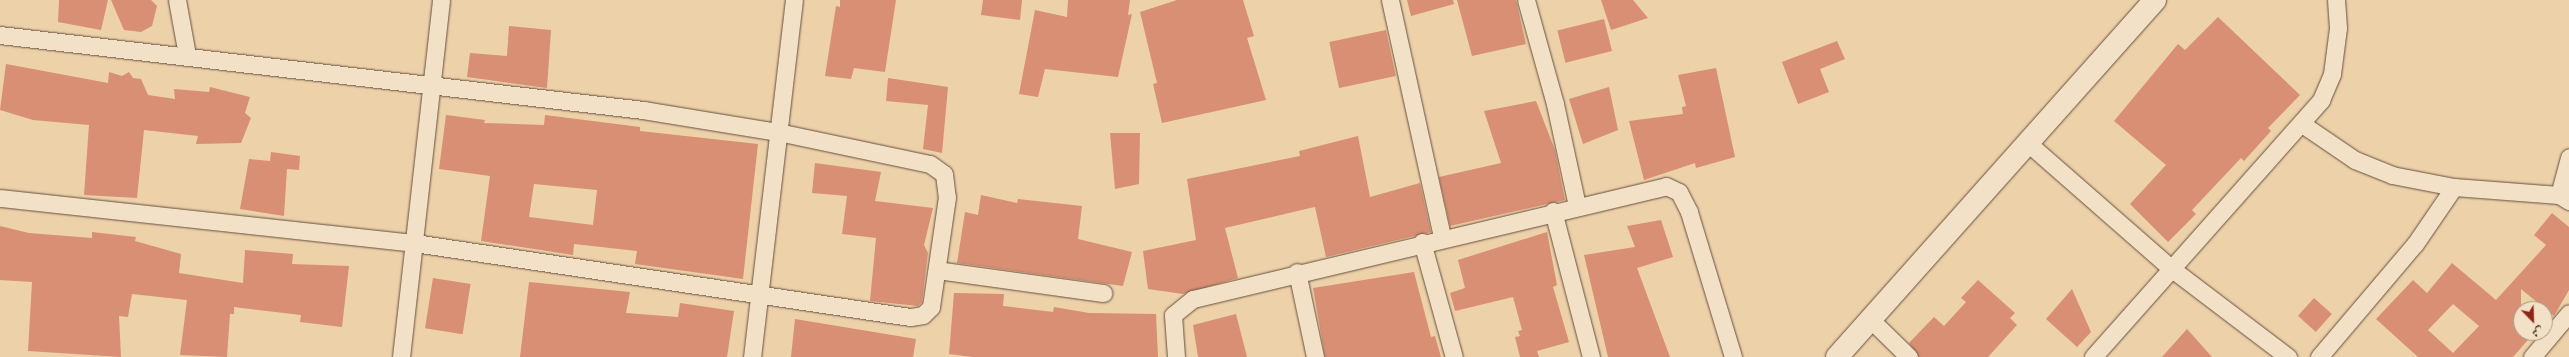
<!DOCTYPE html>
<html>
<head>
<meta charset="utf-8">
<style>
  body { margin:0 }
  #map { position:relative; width:2569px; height:357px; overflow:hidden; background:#edd1a9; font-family:"IM FELL French Canon",Amiri,serif }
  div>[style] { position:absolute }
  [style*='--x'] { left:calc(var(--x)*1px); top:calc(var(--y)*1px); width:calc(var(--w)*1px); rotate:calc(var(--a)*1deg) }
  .building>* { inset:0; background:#d88f74; transform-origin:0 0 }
  .roads { filter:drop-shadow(0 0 1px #66503e) drop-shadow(0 0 1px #66503e) }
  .street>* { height:17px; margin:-8.5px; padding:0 8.5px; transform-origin:8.5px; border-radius:8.5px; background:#f3e1c7 }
  .secondary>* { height:22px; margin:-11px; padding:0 11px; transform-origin:11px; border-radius:11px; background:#f3e1c7 }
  span { translate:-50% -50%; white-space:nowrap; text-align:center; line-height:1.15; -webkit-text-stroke:3px #f3e1c7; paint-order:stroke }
  .north { position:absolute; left:2513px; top:301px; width:40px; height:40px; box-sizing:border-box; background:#f3e1c7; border:1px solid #a99682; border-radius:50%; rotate:157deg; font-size:11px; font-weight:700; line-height:16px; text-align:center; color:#39251b }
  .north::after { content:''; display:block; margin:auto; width:14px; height:18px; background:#8f2418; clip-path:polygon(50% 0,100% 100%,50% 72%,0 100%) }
</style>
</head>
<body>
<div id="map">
  <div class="building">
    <i style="clip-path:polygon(59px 0,108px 0,101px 30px,58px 22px)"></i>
    <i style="clip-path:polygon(111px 0,151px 0,157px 6px,152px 26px,141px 32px,124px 30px)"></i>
    <i style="clip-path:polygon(840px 0,896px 0,885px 72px,854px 68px,851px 79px,825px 76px,836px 6px,840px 7px)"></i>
    <i style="clip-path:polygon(983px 0,1022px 0,1020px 20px,981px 15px)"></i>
    <i style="clip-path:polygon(1068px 0,1130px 0,1128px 15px,1132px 14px,1118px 77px,1045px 69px,1038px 97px,1019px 94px,1035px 10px,1067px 17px)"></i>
    <i style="clip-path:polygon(1177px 0,1243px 0,1254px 36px,1247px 38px,1266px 100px,1162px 123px,1153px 84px,1157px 83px,1140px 12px)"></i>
    <i style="clip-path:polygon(1407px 0,1453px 0,1454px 4px,1411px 16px)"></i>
    <i style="clip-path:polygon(1457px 0,1516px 0,1526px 44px,1472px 56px)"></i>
    <i style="clip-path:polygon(1601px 0,1633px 0,1648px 18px,1611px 30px)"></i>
    <i style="clip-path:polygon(2218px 17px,2300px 95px,2268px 128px,2271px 131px,2244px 161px,2241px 158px,2192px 210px,2196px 214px,2168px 242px,2130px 204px,2166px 165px,2114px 121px,2178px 44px,2185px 50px)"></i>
    <i style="left:1604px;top:19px;width:33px;height:48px;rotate:76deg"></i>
    <i style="clip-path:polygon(509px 26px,551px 30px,547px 88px,467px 77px,470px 53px,507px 56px)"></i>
    <i style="left:1386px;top:30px;width:47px;height:58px;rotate:78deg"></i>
    <i style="clip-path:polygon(1837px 41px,1845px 59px,1820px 69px,1829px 92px,1798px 104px,1782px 62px)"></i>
    <i style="clip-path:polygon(6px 64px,108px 83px,109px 72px,122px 76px,129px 72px,133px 78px,141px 79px,148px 95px,175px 99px,174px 89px,209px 92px,210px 87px,250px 97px,245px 113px,251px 118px,241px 143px,196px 144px,198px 136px,144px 130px,137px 198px,84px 195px,89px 125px,33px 120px,0 110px)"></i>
    <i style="clip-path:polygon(1716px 68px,1735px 157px,1696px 168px,1695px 163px,1644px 180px,1629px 121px,1683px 114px,1682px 107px,1686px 106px,1678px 75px)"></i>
    <i style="clip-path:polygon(888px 78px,948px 87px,942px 153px,923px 149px,928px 105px,886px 101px)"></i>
    <i style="clip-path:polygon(1609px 87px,1618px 130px,1583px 144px,1569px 99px)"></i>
    <i style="clip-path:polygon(1536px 101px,1555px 150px,1565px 200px,1450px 226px,1439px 177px,1501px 163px,1484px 111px)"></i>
    <i style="clip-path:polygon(evenodd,446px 115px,485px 120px,484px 123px,544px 125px,545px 115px,640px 127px,640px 131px,758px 144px,743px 279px,635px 264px,637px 251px,574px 244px,573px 255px,481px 241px,490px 176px,439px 169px,446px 115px,534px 184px,597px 190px,593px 225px,529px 217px,534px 184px)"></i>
    <i style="clip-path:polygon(1110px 133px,1140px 133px,1139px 184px,1115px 189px)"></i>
    <i style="clip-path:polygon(1358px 136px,1370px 197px,1420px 183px,1431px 232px,1326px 257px,1315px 207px,1310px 208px,1225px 228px,1238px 278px,1183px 294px,1148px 289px,1143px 251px,1196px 240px,1187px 179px,1300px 156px,1299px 151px)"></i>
    <i style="clip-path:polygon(271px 152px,300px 156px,299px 170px,287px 169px,284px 216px,240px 209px,249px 159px,270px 161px)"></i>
    <i style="clip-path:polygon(815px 163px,881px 172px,875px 201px,933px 208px,924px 245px,928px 253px,922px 302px,918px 306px,870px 301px,876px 238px,842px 234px,847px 196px,812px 193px)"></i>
    <i style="clip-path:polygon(981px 195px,1017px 203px,1018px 199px,1082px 206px,1078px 239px,1132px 252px,1123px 286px,957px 263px,965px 212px,978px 215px)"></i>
    <i style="clip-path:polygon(evenodd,2552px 213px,2569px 227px,2569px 290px,2554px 316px,2521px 289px,2521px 333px,2534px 333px,2513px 357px,2418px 357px,2376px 319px,2413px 280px,2427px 293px,2452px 263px,2496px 300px,2546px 245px,2534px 235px,2552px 213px,2453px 304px,2479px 326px,2453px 353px,2428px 330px,2453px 304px)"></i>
    <i style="clip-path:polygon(1661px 220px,1673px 257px,1637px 268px,1670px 357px,1608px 357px,1584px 255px,1635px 247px,1627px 226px)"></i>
    <i style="clip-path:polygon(0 226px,29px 233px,92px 238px,92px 232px,136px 237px,135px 241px,181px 254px,179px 273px,243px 283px,245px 250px,293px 254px,292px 264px,349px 266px,342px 327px,300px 322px,301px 315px,234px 307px,234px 314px,230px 314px,227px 357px,180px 355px,187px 300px,132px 294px,128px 317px,119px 316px,121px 357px,28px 351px,32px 282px,0 280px)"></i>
    <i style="clip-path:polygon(1547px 232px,1557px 285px,1553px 287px,1569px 342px,1537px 351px,1539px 357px,1520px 357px,1515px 337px,1520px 336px,1518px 331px,1522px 330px,1513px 297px,1455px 311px,1450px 293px,1465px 288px,1458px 260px)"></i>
    <i style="clip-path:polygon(1414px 272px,1431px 337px,1435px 336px,1441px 357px,1325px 357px,1313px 288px)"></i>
    <i style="left:433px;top:278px;width:38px;height:51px;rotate:9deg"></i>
    <i style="clip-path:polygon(1978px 280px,2015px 313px,2010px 318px,2017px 325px,1988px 357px,1919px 357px,1909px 343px,1934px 317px,1944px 326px,1966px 302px,1961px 298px)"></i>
    <i style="clip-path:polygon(529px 282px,630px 292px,626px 313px,678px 317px,680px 303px,734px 311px,727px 357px,520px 357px)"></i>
    <i style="clip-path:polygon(2072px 289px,2091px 332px,2077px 347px,2046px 319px)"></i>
    <i style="clip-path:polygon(954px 293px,1004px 294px,1003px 306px,1053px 312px,1054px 307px,1089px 313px,1156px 314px,1158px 357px,973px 357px,949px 354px)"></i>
    <i style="left:2314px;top:298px;width:24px;height:24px;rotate:42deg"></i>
    <i style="clip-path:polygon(1236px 314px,1247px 357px,1198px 357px,1193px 325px)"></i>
    <i style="clip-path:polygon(795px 319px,916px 339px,913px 357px,791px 357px)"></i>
    <i style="clip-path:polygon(2187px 329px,2212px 357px,2162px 357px)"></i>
  </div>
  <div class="roads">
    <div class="street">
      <i style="--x:177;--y:0;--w:56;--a:79.7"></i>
      <i style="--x:1390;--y:0;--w:243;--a:77.6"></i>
      <i style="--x:1526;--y:0;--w:108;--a:74.4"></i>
      <i style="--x:1555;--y:104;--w:104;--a:77.8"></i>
      <i style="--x:0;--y:35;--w:647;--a:6.65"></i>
      <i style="--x:643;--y:110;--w:137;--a:9.3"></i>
      <i style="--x:778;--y:132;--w:155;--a:11.9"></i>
      <i style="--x:930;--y:164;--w:17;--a:36"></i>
      <i style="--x:944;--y:174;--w:23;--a:83"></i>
      <i style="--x:947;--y:197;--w:111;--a:98.3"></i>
      <i style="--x:931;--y:307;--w:11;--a:135"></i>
      <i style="--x:923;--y:315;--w:13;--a:171"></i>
      <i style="--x:910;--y:317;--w:501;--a:-171.51"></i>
      <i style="--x:414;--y:243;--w:416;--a:-173.8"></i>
      <i style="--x:2302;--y:124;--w:64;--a:34.2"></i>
      <i style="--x:2355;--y:160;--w:40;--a:22"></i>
      <i style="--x:2392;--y:175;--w:63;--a:11"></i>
      <i style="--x:2454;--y:187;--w:105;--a:4.4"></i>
      <i style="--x:2559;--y:195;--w:12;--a:31"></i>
      <i style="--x:2029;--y:144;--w:190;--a:41.2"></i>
      <i style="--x:2172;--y:269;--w:146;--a:37.2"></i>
      <i style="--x:2559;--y:195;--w:39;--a:-75"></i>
      <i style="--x:1553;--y:211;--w:151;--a:75.4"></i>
      <i style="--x:1422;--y:242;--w:119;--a:74.5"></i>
      <i style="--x:937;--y:270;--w:168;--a:7.9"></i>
      <i style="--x:1297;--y:272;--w:87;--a:78"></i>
      <i style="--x:1869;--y:318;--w:56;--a:44.3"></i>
      <i style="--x:401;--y:357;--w:359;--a:-83.6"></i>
      <i style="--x:752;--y:357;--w:359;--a:-83.3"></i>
      <i style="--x:1176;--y:357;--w:42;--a:-94.1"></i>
      <i style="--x:1173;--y:315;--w:26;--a:-39"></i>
      <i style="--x:1193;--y:299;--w:486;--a:-13.4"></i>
      <i style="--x:1666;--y:186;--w:14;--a:25"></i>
      <i style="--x:1679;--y:192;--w:22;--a:63"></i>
      <i style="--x:1689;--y:212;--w:152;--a:73.1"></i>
      <i style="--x:2093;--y:357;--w:344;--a:-48.4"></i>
      <i style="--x:2321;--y:100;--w:28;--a:-67"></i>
      <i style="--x:2332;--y:74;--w:46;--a:-82.6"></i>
      <i style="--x:2338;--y:28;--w:28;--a:-94"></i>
      <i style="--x:2319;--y:357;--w:148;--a:-49.7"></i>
      <i style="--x:2415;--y:244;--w:69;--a:-55.6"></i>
      <i style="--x:2532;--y:357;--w:57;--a:-49.9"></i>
    </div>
    <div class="secondary">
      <i style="--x:1837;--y:357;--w:478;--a:-48.3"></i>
    </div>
  </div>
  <div class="north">ش</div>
</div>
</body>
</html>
